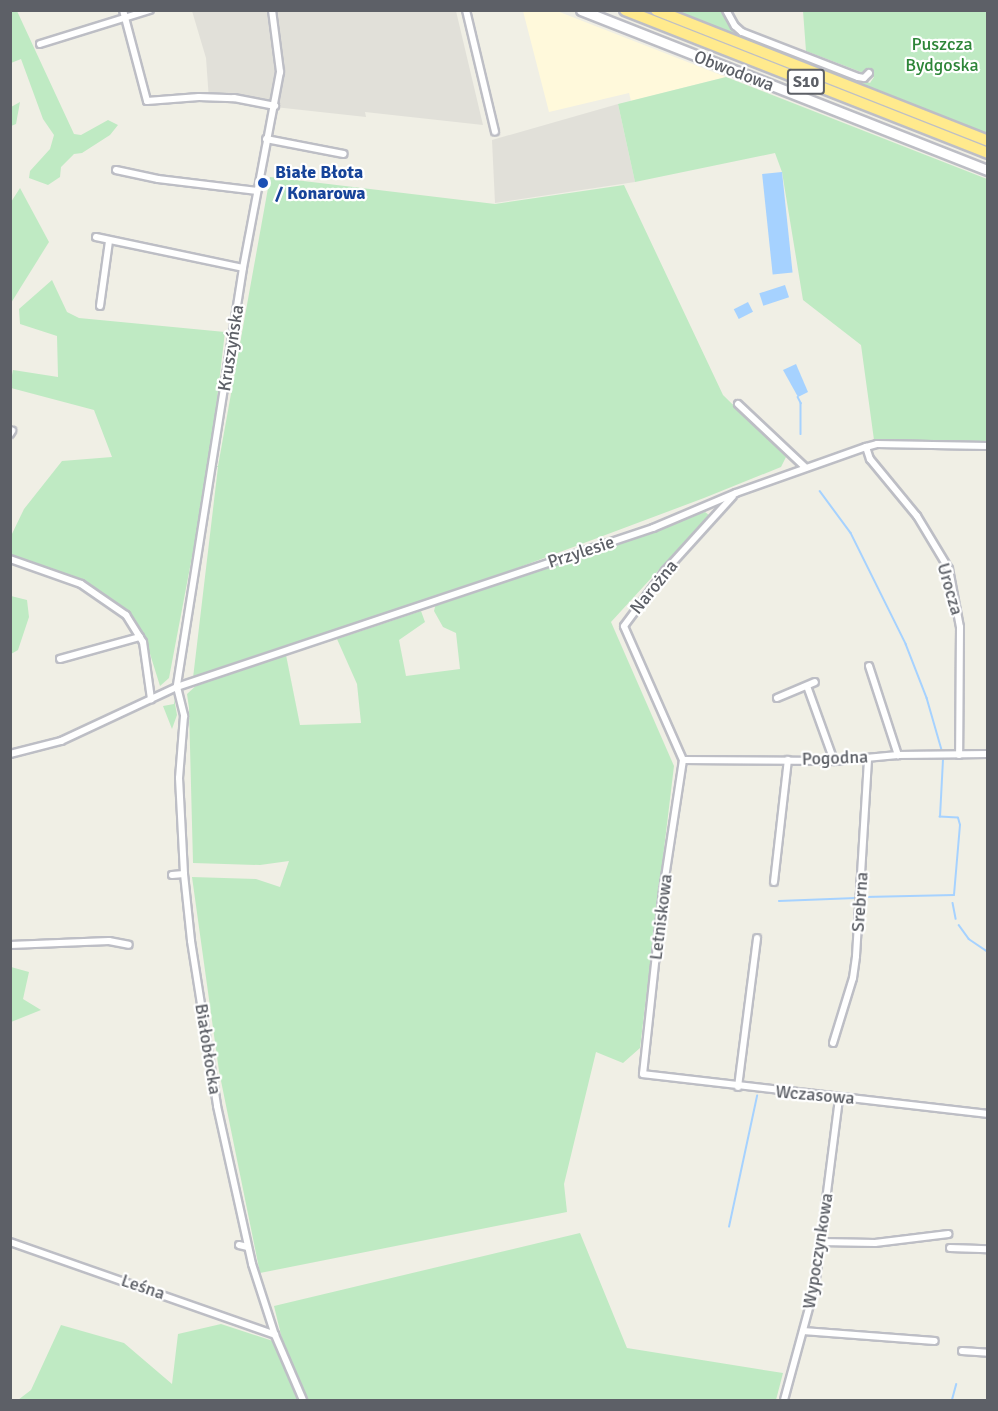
<!DOCTYPE html>
<meta charset="utf-8">
<style>
body{margin:0}
#map{position:relative;width:998px;height:1411px;overflow:hidden;background:#f0efe5;font-family:Signika,sans-serif}
div>[style]{position:absolute}
.commercial>*{inset:0;background:#fff9db}
.industrial>*{inset:0;background:#e1e0d9}
.green>*{inset:0;background:#bfeac3}
.water>*{inset:0;background:#a6d2ff;transform-origin:0 0}
.stream>*{height:1.5px;margin:-0.75px;padding:0 0.75px;transform-origin:0.75px;border-radius:0.75px;background:#a6d2ff}
.roads{filter:drop-shadow(2px 0 #bdbec5) drop-shadow(-2px 0 #bdbec5) drop-shadow(0 2px #bdbec5) drop-shadow(0 -2px #bdbec5)}
.street>*{height:6px;margin:-3px;padding:0 3px;transform-origin:3px;border-radius:3px;background:#fff}
.secondary>*{height:9px;margin:-4.5px;padding:0 4.5px;transform-origin:4.5px;border-radius:4.5px;background:#fff}
.highway>*{height:10px;margin:-5px;padding:0 5px;transform-origin:5px;border-radius:5px;background:#ffea8d}
.dots>*{width:16px;height:16px;translate:-50% -50%;box-sizing:border-box;border:3px solid #fff;border-radius:50%}
span{translate:-50% -50%;white-space:nowrap;text-align:center;line-height:1.15;-webkit-text-stroke:4.5px #fff;paint-order:stroke}
.shield-label span{padding:2px 4px;background:#fff;border:2px solid;border-radius:4px;-webkit-text-stroke-width:0}
.shield-label{font-size:16px;color:#5d6067;font-weight:700}
.park-label{font-size:18px;color:#2d8538}
.street-label{font-size:18px;color:#5d6067}
.transit-label{font-size:18px;color:#164399;font-weight:700}
.left{translate:0 -50%;text-align:left}
.frame{position:absolute;inset:0;border:12px solid #5d6067;pointer-events:none}
</style>
<div id="map">
<div class="commercial">
<i style="clip-path:polygon(523px 11px,557px 11px,726px 77px,631px 101px,629px 93px,549px 112px)"></i>
</div>
<div class="industrial">
<i style="clip-path:polygon(192px 11px,456px 11px,483px 125px,365px 112px,366px 117px,209px 100px,206px 58px)"></i>
<i style="clip-path:polygon(618px 104px,635px 182px,495px 203px,492px 140px)"></i>
</div>
<div class="green">
<i style="clip-path:polygon(10px 11px,17px 11px,74px 134px,81px 135px,108px 120px,118px 125px,110px 135px,82px 153px,74px 154px,61px 167px,60px 177px,48px 185px,29px 178px,30px 171px,50px 149px,54px 135px,43px 119px,21px 59px,11px 63px)"></i>
<i style="clip-path:polygon(674px 11px,722px 11px,736px 32px,870px 83px,874px 77px,806px 51px,803px 11px,987px 11px,987px 134px)"></i>
<i style="clip-path:polygon(726px 77px,987px 179px,987px 441px,874px 440px,861px 345px,803px 300px,782px 172px,775px 153px,635px 182px,618px 104px)"></i>
<i style="clip-path:polygon(20px 102px,16px 124px,11px 126px,11px 107px)"></i>
<i style="clip-path:polygon(270px 177px,495px 204px,624px 185px,723px 395px,786px 457px,781px 467px,704px 498px,467px 587px,468px 591px,705px 512px,709px 515px,611px 622px,674px 766px,640px 1048px,623px 1063px,596px 1052px,564px 1184px,567px 1212px,260px 1273px,219px 1071px,192px 877px,256px 879px,280px 887px,289px 861px,260px 865px,193px 863px,189px 708px,187px 694px,199px 683px,286px 655px,300px 725px,361px 723px,357px 684px,337px 639px,421px 611px,425px 622px,399px 640px,406px 676px,460px 669px,456px 633px,443px 627px,434px 611px,436px 603px,465px 588px,193px 678px,218px 467px,209px 467px,169px 678px,160px 686px,146px 641px,135px 619px,82px 582px,11px 555px,10px 538px,24px 509px,62px 461px,112px 457px,94px 410px,11px 388px,11px 380px,13px 370px,58px 377px,57px 336px,20px 324px,19px 309px,52px 280px,67px 312px,79px 318px,225px 332px,209px 467px,218px 466px)"></i>
<i style="clip-path:polygon(20px 188px,49px 242px,11px 303px,11px 202px)"></i>
<i style="clip-path:polygon(11px 596px,27px 600px,29px 617px,18px 650px,11px 654px)"></i>
<i style="clip-path:polygon(174px 698px,177px 715px,172px 729px,163px 706px,174px 704px)"></i>
<i style="clip-path:polygon(11px 967px,29px 972px,23px 999px,41px 1010px,11px 1022px)"></i>
<i style="clip-path:polygon(580px 1233px,627px 1348px,783px 1373px,776px 1400px,18px 1400px,31px 1390px,61px 1325px,124px 1343px,172px 1384px,178px 1334px,221px 1324px,273px 1341px,282px 1339px,274px 1306px)"></i>
</div>
<div class="water">
<i style="left:782px;top:172px;width:101px;height:20px;rotate:84deg"></i>
<i style="left:785px;top:285px;width:13px;height:27px;rotate:72deg"></i>
<i style="left:748px;top:302px;width:11px;height:16px;rotate:63deg"></i>
<i style="clip-path:polygon(796px 364px,808px 392px,798px 397px,783px 370px)"></i>
</div>
<div class="stream">
<i style="left:798px;top:397px;width:7px;rotate:63deg"></i>
<i style="left:801px;top:403px;width:31px;rotate:90deg"></i>
<i style="left:820px;top:491px;width:52px;rotate:53.6deg"></i>
<i style="left:851px;top:533px;width:124px;rotate:63.6deg"></i>
<i style="left:906px;top:644px;width:58px;rotate:68.7deg"></i>
<i style="left:927px;top:698px;width:54px;rotate:73.9deg"></i>
<i style="left:865px;top:897px;width:89px;rotate:-1.3deg"></i>
<i style="left:954px;top:895px;width:70px;rotate:-85.1deg"></i>
<i style="left:960px;top:825px;width:7px;rotate:-106deg"></i>
<i style="left:958px;top:818px;width:18px;rotate:-177deg"></i>
<i style="left:940px;top:817px;width:58px;rotate:-87deg"></i>
<i style="left:779px;top:901px;width:77px;rotate:-2.2deg"></i>
<i style="left:953px;top:903px;width:16px;rotate:79deg"></i>
<i style="left:959px;top:925px;width:17px;rotate:54deg"></i>
<i style="left:969px;top:939px;width:23px;rotate:34deg"></i>
<i style="left:729px;top:1227px;width:134px;rotate:-77.9deg"></i>
<i style="left:952px;top:1400px;width:16px;rotate:-75deg"></i>
</div>
<div class="roads">
<div class="street">
<i style="left:123px;top:10px;width:94px;rotate:75.2deg"></i>
<i style="left:147px;top:101px;width:52px;rotate:-4.4deg"></i>
<i style="left:199px;top:97px;width:35px;rotate:2deg"></i>
<i style="left:234px;top:98px;width:42px;rotate:11deg"></i>
<i style="left:272px;top:10px;width:63px;rotate:82.6deg"></i>
<i style="left:280px;top:72px;width:199px;rotate:100.7deg"></i>
<i style="left:243px;top:268px;width:424px;rotate:99deg"></i>
<i style="left:177px;top:687px;width:30px;rotate:76deg"></i>
<i style="left:184px;top:716px;width:62px;rotate:94.6deg"></i>
<i style="left:179px;top:778px;width:96px;rotate:87deg"></i>
<i style="left:184px;top:874px;width:67px;rotate:84deg"></i>
<i style="left:191px;top:941px;width:167px;rotate:81deg"></i>
<i style="left:217px;top:1106px;width:162px;rotate:77.5deg"></i>
<i style="left:252px;top:1264px;width:75px;rotate:72.1deg"></i>
<i style="left:275px;top:1335px;width:71px;rotate:66.7deg"></i>
<i style="left:466px;top:10px;width:125px;rotate:76.6deg"></i>
<i style="left:726px;top:10px;width:18px;rotate:61deg"></i>
<i style="left:735px;top:26px;width:9px;rotate:41deg"></i>
<i style="left:742px;top:32px;width:124px;rotate:21.2deg"></i>
<i style="left:858px;top:77px;width:6px;rotate:9deg"></i>
<i style="left:864px;top:78px;width:7px;rotate:-45deg"></i>
<i style="left:40px;top:44px;width:115px;rotate:-17.2deg"></i>
<i style="left:266px;top:139px;width:79px;rotate:10.9deg"></i>
<i style="left:116px;top:170px;width:43px;rotate:12.1deg"></i>
<i style="left:158px;top:179px;width:100px;rotate:6.9deg"></i>
<i style="left:96px;top:237px;width:150px;rotate:11.9deg"></i>
<i style="left:100px;top:306px;width:66px;rotate:-82.1deg"></i>
<i style="left:738px;top:404px;width:93px;rotate:43.3deg"></i>
<i style="left:10px;top:434px;width:4px;rotate:-56deg"></i>
<i style="left:866px;top:447px;width:13px;rotate:72deg"></i>
<i style="left:870px;top:459px;width:74px;rotate:50.5deg"></i>
<i style="left:917px;top:516px;width:62px;rotate:58.9deg"></i>
<i style="left:949px;top:569px;width:59px;rotate:79.3deg"></i>
<i style="left:960px;top:627px;width:128px;rotate:90.4deg"></i>
<i style="left:10px;top:559px;width:75px;rotate:19.4deg"></i>
<i style="left:81px;top:584px;width:55px;rotate:34.6deg"></i>
<i style="left:126px;top:615px;width:32px;rotate:58deg"></i>
<i style="left:143px;top:642px;width:58px;rotate:82deg"></i>
<i style="left:60px;top:659px;width:83px;rotate:-15.4deg"></i>
<i style="left:869px;top:666px;width:94px;rotate:72deg"></i>
<i style="left:807px;top:686px;width:80px;rotate:70.2deg"></i>
<i style="left:777px;top:698px;width:41px;rotate:-22.8deg"></i>
<i style="left:10px;top:754px;width:53px;rotate:-14.3deg"></i>
<i style="left:61px;top:741px;width:128px;rotate:-25deg"></i>
<i style="left:177px;top:687px;width:502px;rotate:-18.47deg"></i>
<i style="left:653px;top:528px;width:90px;rotate:-22.9deg"></i>
<i style="left:736px;top:493px;width:138px;rotate:-19.5deg"></i>
<i style="left:866px;top:447px;width:11px;rotate:-15deg"></i>
<i style="left:877px;top:444px;width:111px;rotate:1deg"></i>
<i style="left:683px;top:760px;width:132px;rotate:98.7deg"></i>
<i style="left:663px;top:890px;width:185px;rotate:96.2deg"></i>
<i style="left:643px;top:1074px;width:347px;rotate:6.6deg"></i>
<i style="left:683px;top:760px;width:146px;rotate:-113.8deg"></i>
<i style="left:624px;top:626px;width:69px;rotate:-53.3deg"></i>
<i style="left:665px;top:571px;width:101px;rotate:-47.8deg"></i>
<i style="left:683px;top:760px;width:151px;rotate:0.4deg"></i>
<i style="left:834px;top:761px;width:64px;rotate:-5.4deg"></i>
<i style="left:898px;top:755px;width:90px;rotate:-0.6deg"></i>
<i style="left:172px;top:875px;width:12px;rotate:-5deg"></i>
<i style="left:774px;top:882px;width:123px;rotate:-83.5deg"></i>
<i style="left:10px;top:945px;width:99px;rotate:-2.3deg"></i>
<i style="left:109px;top:941px;width:20px;rotate:11deg"></i>
<i style="left:833px;top:1043px;width:68px;rotate:-72.9deg"></i>
<i style="left:853px;top:978px;width:22px;rotate:-82deg"></i>
<i style="left:856px;top:956px;width:198px;rotate:-86.5deg"></i>
<i style="left:738px;top:1087px;width:150px;rotate:-82.7deg"></i>
<i style="left:10px;top:1242px;width:281px;rotate:19.3deg"></i>
<i style="left:821px;top:1242px;width:54px;rotate:1.1deg"></i>
<i style="left:875px;top:1243px;width:74px;rotate:-7deg"></i>
<i style="left:239px;top:1245px;width:9px;rotate:13deg"></i>
<i style="left:950px;top:1248px;width:38px;rotate:2deg"></i>
<i style="left:803px;top:1331px;width:132px;rotate:4.3deg"></i>
<i style="left:962px;top:1351px;width:26px;rotate:4deg"></i>
<i style="left:784px;top:1400px;width:118px;rotate:-74.8deg"></i>
<i style="left:815px;top:1286px;width:190px;rotate:-82.7deg"></i>
</div>
<div class="secondary">
<i style="left:581px;top:10px;width:437px;rotate:21.5deg"></i>
</div>
<div class="highway">
<i style="left:625px;top:10px;width:390px;rotate:21.5deg"></i>
<i style="left:656px;top:10px;width:357px;rotate:21.5deg"></i>
</div>
</div>
<div class="dots">
<i style="left:263px;top:183px;background:#1a4fb4"></i>
</div>
<div class="shield-label">
<span style="left:806px;top:82px">S10</span>
</div>
<div class="park-label">
<span style="left:942px;top:55px">Puszcza<br>Bydgoska</span>
</div>
<div class="street-label">
<span style="left:734px;top:71px;rotate:21deg">Obwodowa</span>
<span style="left:231px;top:348px;rotate:-81deg">Kruszyńska</span>
<span style="left:581px;top:552px;rotate:-18deg">Przylesie</span>
<span style="left:654px;top:587px;rotate:-51deg">Narożna</span>
<span style="left:950px;top:589px;rotate:74deg">Urocza</span>
<span style="left:835px;top:758px;rotate:-2deg">Pogodna</span>
<span style="left:860px;top:902px;rotate:-86deg">Srebrna</span>
<span style="left:661px;top:917px;rotate:-83deg">Letniskowa</span>
<span style="left:208px;top:1049px;rotate:81deg">Białobłocka</span>
<span style="left:815px;top:1095px;rotate:5deg">Wczasowa</span>
<span style="left:818px;top:1251px;rotate:-81deg">Wypoczynkowa</span>
<span style="left:143px;top:1287px;rotate:19deg">Leśna</span>
</div>
<div class="transit-label">
<span class="left" style="left:275px;top:183px">Białe Błota<br>/ Konarowa</span>
</div>
<div class="frame"></div>
</div>
